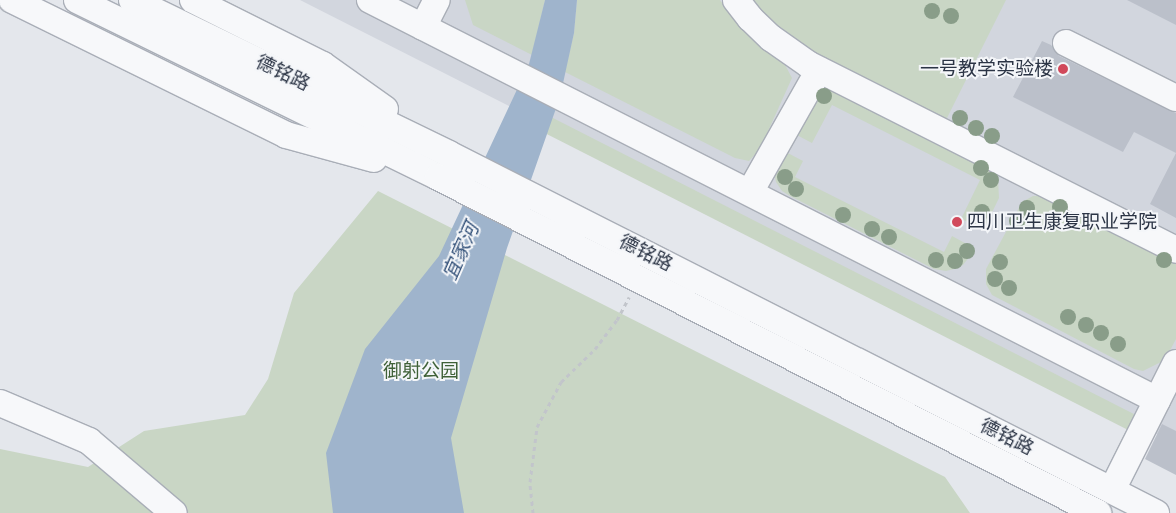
<!DOCTYPE html>
<meta charset="utf-8">
<style>
body{margin:0}
#map{position:relative;width:1176px;height:513px;overflow:hidden;background:#e4e7ec;font-family:Mulish,"Noto Sans SC",sans-serif}
div>[style]{position:absolute}
.built>*{inset:0;background:#d2d6de}
.green>*{inset:0;background:#c9d6c5;transform-origin:0 0}
.water>*{inset:0;background:#9fb4cc}
.building>*{inset:0;background:#bbc0ca}
.path>*{height:3px;margin-top:-1.5px;transform-origin:0;background:repeating-linear-gradient(90deg,#c2c5cb 0 4px,transparent 0 8px)}
.roads{filter:drop-shadow(1px 0 #a9aeb7) drop-shadow(-1px 0 #a9aeb7) drop-shadow(0 1px #a9aeb7) drop-shadow(0 -1px #a9aeb7)}
.minor>*{height:26px;margin:-13px;padding:0 13px;transform-origin:13px;border-radius:13px;background:#f7f8fa}
.trees>*{width:16px;height:16px;margin:-8px;border-radius:50%;background:#899d89}
.dots>*{width:14px;height:14px;translate:-50% -50%;box-sizing:border-box;border:2px solid #f4f6f9;border-radius:50%}
span{translate:-50% -50%;white-space:nowrap;text-align:center;line-height:1.15;-webkit-text-stroke:4px #f4f6f9;paint-order:stroke}
.poi-label{font-size:19px;color:#2b3445}
.right{translate:-100% -50%;text-align:right}
.left{translate:0 -50%;text-align:left}
.street-label{font-size:19px;color:#2b3445}
.park-label{font-size:19px;color:#3f6138}
.water-label{font-size:20px;color:#34527a;font-style:italic}
</style>
<div id="map">
<div class="built">
<i style="clip-path:polygon(300px 0,1176px 0,1176px 444px)"></i>
</div>
<div class="green">
<i style="clip-path:polygon(465px 0,545px 0,532px 55px,473px 25px)"></i>
<i style="clip-path:polygon(577px 0,720px 0,732px 16px,782px 59px,792px 78px,760px 149px,749px 161px,735px 158px,565px 72px,574px 33px)"></i>
<i style="clip-path:polygon(750px 0,1006px 0,946px 120px,816px 53px,765px 16px)"></i>
<i style="clip-path:polygon(830px 89px,994px 172px,998px 179px,999px 198px,984px 229px,961px 219px,980px 180px,832px 105px,812px 143px,791px 132px,818px 92px)"></i>
<i style="left:551px;top:117px;width:658px;height:17px;rotate:27deg"></i>
<i style="clip-path:polygon(782px 150px,803px 161px,795px 177px,944px 252px,952px 236px,974px 248px,970px 256px,963px 265px,954px 269px,946px 271px,934px 269px,790px 196px,782px 191px,776px 182px,774px 172px)"></i>
<i style="clip-path:polygon(378px 191px,945px 477px,970px 513px,0 513px,0 449px,88px 467px,144px 431px,245px 415px,268px 379px,294px 293px)"></i>
<i style="clip-path:polygon(1033px 196px,1045px 196px,1176px 260px,1176px 339px,1165px 360px,1143px 371px,1134px 369px,992px 295px,986px 284px,986px 269px,1022px 202px)"></i>
</div>
<div class="water">
<i style="clip-path:polygon(545px 0,577px 0,574px 33px,560px 97px,507px 248px,451px 438px,464px 513px,333px 513px,326px 453px,365px 349px,439px 256px,529px 64px)"></i>
</div>
<div class="building">
<i style="clip-path:polygon(1127px 0,1176px 0,1176px 25px)"></i>
<i style="clip-path:polygon(1042px 41px,1051px 45px,1059px 56px,1176px 113px,1176px 218px,1150px 204px,1176px 153px,1134px 132px,1123px 152px,1013px 97px)"></i>
<i style="clip-path:polygon(1162px 424px,1176px 431px,1176px 475px,1145px 459px)"></i>
</div>
<div class="path">
<i style="left:533px;top:513px;width:31px;rotate:-96deg"></i>
<i style="left:530px;top:482px;width:55px;rotate:-82.7deg"></i>
<i style="left:537px;top:427px;width:51px;rotate:-61.9deg"></i>
<i style="left:561px;top:382px;width:47px;rotate:-44.1deg"></i>
<i style="left:595px;top:349px;width:36px;rotate:-53deg"></i>
<i style="left:617px;top:320px;width:26px;rotate:-62deg"></i>
</div>
<div class="roads">
<div class="minor">
<i style="left:12px;top:0;width:305px;rotate:26.2deg"></i>
<i style="left:286px;top:135px;width:91px;rotate:15.3deg"></i>
<i style="left:77px;top:0;width:402px;rotate:26.1deg"></i>
<i style="left:438px;top:177px;width:741px;rotate:26.98deg"></i>
<i style="left:132px;top:0;width:352px;rotate:25.9deg"></i>
<i style="left:449px;top:154px;width:793px;rotate:26.92deg"></i>
<i style="left:193px;top:0;width:145px;rotate:26.6deg"></i>
<i style="left:323px;top:65px;width:76px;rotate:35.4deg"></i>
<i style="left:370px;top:0;width:883px;rotate:26.94deg"></i>
<i style="left:736px;top:0;width:23px;rotate:52deg"></i>
<i style="left:750px;top:18px;width:29px;rotate:44deg"></i>
<i style="left:771px;top:38px;width:45px;rotate:35.1deg"></i>
<i style="left:808px;top:64px;width:412px;rotate:26.8deg"></i>
<i style="left:423px;top:27px;width:30px;rotate:-63deg"></i>
<i style="left:1066px;top:43px;width:123px;rotate:26.6deg"></i>
<i style="left:750px;top:192px;width:140px;rotate:-60.5deg"></i>
<i style="left:0;top:403px;width:97px;rotate:23.1deg"></i>
<i style="left:89px;top:441px;width:111px;rotate:40.3deg"></i>
<i style="left:1112px;top:490px;width:142px;rotate:-63.3deg"></i>
</div>
</div>
<div class="trees">
<i style="left:932px;top:11px"></i>
<i style="left:951px;top:16px"></i>
<i style="left:824px;top:96px"></i>
<i style="left:960px;top:118px"></i>
<i style="left:976px;top:128px"></i>
<i style="left:992px;top:136px"></i>
<i style="left:981px;top:168px"></i>
<i style="left:785px;top:177px"></i>
<i style="left:991px;top:180px"></i>
<i style="left:796px;top:189px"></i>
<i style="left:1060px;top:207px"></i>
<i style="left:1027px;top:208px"></i>
<i style="left:982px;top:212px"></i>
<i style="left:843px;top:215px"></i>
<i style="left:1017px;top:221px"></i>
<i style="left:872px;top:229px"></i>
<i style="left:889px;top:237px"></i>
<i style="left:967px;top:251px"></i>
<i style="left:936px;top:260px"></i>
<i style="left:1164px;top:260px"></i>
<i style="left:955px;top:261px"></i>
<i style="left:1000px;top:262px"></i>
<i style="left:995px;top:279px"></i>
<i style="left:1009px;top:288px"></i>
<i style="left:1068px;top:317px"></i>
<i style="left:1086px;top:325px"></i>
<i style="left:1101px;top:333px"></i>
<i style="left:1118px;top:344px"></i>
</div>
<div class="dots">
<i style="left:1063px;top:69px;background:#d1495b"></i>
<i style="left:957px;top:222px;background:#d1495b"></i>
</div>
<div class="poi-label">
<span class="right" style="left:1053px;top:69px">一号教学实验楼</span>
<span class="left" style="left:967px;top:222px">四川卫生康复职业学院</span>
</div>
<div class="street-label">
<span style="left:283px;top:73px;rotate:26deg">德铭路</span>
<span style="left:646px;top:253px;rotate:27deg">德铭路</span>
<span style="left:1007px;top:437px;rotate:27deg">德铭路</span>
</div>
<div class="park-label">
<span style="left:421px;top:371px">御射公园</span>
</div>
<div class="water-label">
<span style="left:460px;top:251px;rotate:-66deg">宜家河</span>
</div>
</div>
